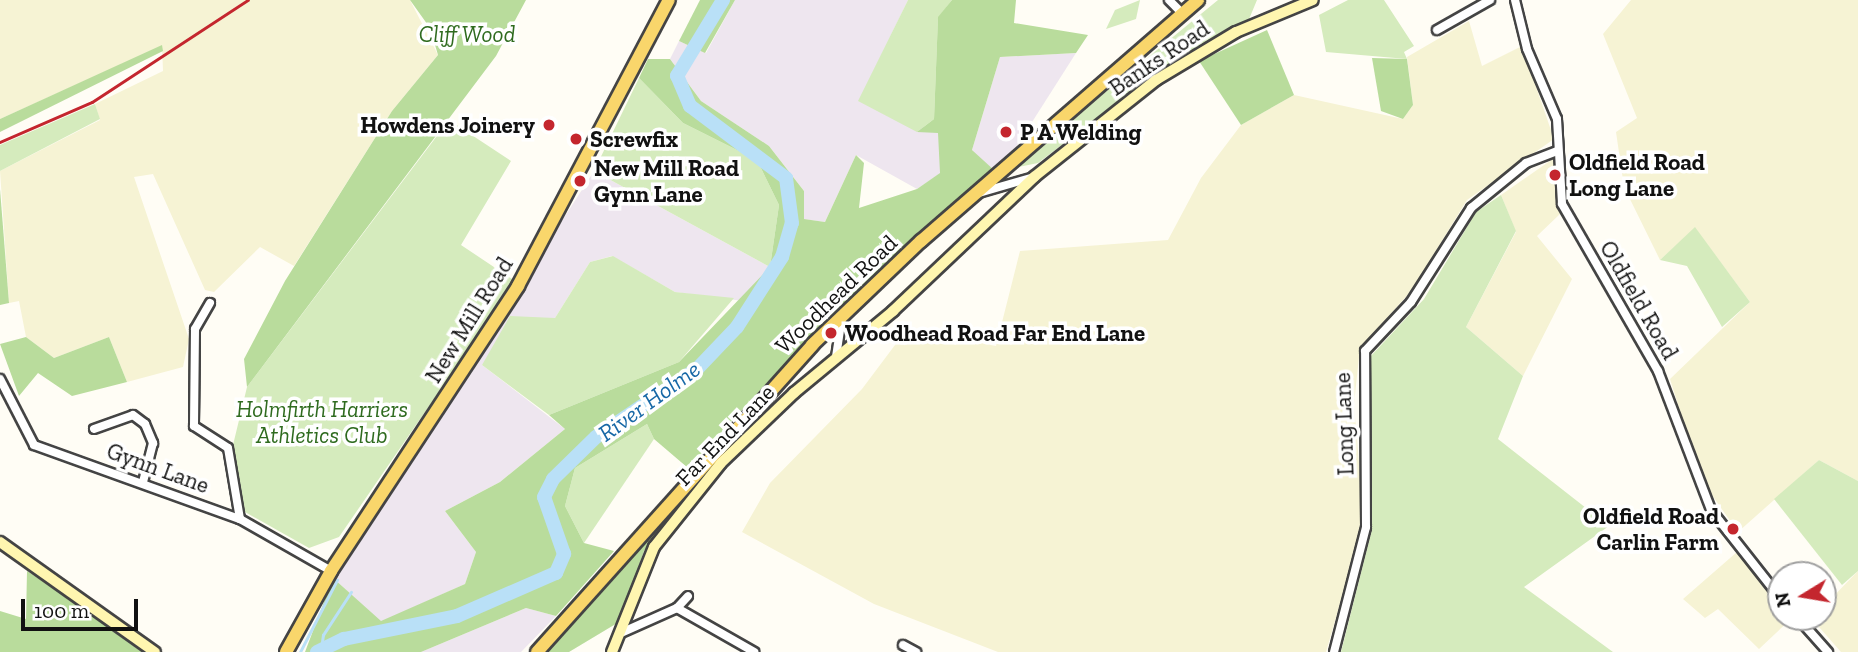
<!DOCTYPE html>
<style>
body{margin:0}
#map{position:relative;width:1858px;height:652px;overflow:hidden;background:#fffdf5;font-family:"Zilla Slab",serif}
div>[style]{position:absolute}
.industrial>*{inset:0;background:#eee6ef}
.farmland>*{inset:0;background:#f6f3d4}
.green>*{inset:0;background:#d5ebbd}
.forest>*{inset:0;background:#b9dc9c}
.stream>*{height:2.5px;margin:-1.25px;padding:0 1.25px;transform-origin:1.25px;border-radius:1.25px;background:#b9e0f7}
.river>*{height:14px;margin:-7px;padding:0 7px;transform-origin:7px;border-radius:7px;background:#b9e0f7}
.roads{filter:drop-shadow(2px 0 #444) drop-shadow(-2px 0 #444) drop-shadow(0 2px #444) drop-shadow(0 -2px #444)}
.street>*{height:8px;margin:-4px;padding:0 4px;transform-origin:4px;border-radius:4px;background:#fff}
.secondary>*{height:10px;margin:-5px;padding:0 5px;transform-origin:5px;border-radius:5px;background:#fff6b0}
.primary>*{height:12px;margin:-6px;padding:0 6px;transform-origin:6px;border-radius:6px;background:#f9d66b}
.rail>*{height:2.5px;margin:-1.25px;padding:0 1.25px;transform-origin:1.25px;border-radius:1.25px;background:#c4262e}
.dots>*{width:19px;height:19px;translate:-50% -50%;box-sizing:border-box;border:4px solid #fff;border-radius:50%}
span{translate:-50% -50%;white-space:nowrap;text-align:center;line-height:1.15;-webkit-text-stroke:7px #fff;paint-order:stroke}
.park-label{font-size:23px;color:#2f6b1f;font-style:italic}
.street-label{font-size:23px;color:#111}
.poi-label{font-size:23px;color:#111;font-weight:700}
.right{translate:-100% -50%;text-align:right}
.left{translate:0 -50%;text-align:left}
.water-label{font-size:24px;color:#1768a6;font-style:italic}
.north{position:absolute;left:1767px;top:561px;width:70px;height:70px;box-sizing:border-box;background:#fff;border:2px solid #a0a0a0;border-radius:50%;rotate:259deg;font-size:19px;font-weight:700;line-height:28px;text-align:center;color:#111}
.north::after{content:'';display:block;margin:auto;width:24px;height:32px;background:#c4262e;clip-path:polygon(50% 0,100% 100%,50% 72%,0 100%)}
.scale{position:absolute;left:21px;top:599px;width:117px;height:32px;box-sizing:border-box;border:4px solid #111;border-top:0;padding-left:9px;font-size:21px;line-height:24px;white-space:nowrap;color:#111;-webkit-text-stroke:5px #fff;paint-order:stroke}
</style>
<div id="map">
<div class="industrial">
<i style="clip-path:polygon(735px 0,908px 0,859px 101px,939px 133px,941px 173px,917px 189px,856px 155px,825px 222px,803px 219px,804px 191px,769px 146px,701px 101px,670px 59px,679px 41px,706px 53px)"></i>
<i style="clip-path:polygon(1076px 53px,1011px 155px,994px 170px,976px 155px,972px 150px,1000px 57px)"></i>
<i style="clip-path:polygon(594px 171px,770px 267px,743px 301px,675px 292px,612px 256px,590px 262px,555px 318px,482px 365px,565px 429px,500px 482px,445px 511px,476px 552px,465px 584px,381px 622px,333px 578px)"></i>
<i style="clip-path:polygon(526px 608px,556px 616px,521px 652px,421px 652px)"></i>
</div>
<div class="farmland">
<i style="clip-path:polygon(0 0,410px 0,438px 55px,392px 111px,294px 266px,260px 247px,214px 292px,205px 290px,153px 174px,134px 177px,189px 339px,183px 367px,127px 382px,109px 337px,54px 358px,26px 337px,19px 301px,9px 303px,0 171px,100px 120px,95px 104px,163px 71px,162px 46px,0 119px)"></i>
<i style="clip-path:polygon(1631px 0,1858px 0,1858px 481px,1819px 460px,1738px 532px,1702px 481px,1670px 379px,1750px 302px,1695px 228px,1660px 260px,1624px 187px,1616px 132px,1637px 118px,1603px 34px)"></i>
<i style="clip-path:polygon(1469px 21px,1482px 66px,1522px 46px,1554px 139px,1467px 200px,1412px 290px,1360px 348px,1354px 404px,1364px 521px,1326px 652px,998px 652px,874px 604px,742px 532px,770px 483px,862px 389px,907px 329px,996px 346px,1020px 251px,1168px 240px,1201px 178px,1241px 125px,1294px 95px,1403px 119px,1413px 105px,1407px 57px)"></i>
<i style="clip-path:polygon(1557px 156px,1560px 214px,1537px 236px,1572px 279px,1523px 376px,1466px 327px,1516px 232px,1501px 195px)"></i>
<i style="clip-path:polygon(1737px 552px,1781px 603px,1781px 617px,1793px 617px,1759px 649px,1718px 609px,1705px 618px,1683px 599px)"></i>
<i style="clip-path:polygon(1858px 571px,1858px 652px,1841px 652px,1812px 619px,1823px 617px,1823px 607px)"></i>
</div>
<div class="green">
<i style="clip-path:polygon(908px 0,952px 0,938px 18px,934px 119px,917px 132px,858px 101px)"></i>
<i style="clip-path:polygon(1140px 0,1136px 19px,1106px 29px,1115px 10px)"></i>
<i style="clip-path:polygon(1218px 0,1257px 0,1247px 24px,1228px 28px,1151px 77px,1038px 163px,1013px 168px)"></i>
<i style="clip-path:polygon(1348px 0,1384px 0,1414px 46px,1404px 52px,1407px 59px,1326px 52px,1319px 15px)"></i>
<i style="clip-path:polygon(639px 78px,683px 123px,757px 160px,779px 205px,770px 267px,594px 171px)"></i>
<i style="clip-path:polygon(95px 104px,100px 119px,0 171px,0 145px)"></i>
<i style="clip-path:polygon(449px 120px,511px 161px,461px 245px,515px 281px,339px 537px,309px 548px,245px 512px,233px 445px,247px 387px)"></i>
<i style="clip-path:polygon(1501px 195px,1516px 231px,1466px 327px,1523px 376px,1498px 439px,1609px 526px,1524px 587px,1613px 652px,1341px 652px,1372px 529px,1364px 404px,1369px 358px,1424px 299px,1476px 212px)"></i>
<i style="clip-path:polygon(1695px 227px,1750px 302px,1722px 327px,1687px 266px,1660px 260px)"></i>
<i style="clip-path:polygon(613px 256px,675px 292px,734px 298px,679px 362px,549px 415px,482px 365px,510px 316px,555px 318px,590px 262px)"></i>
<i style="clip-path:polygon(647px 424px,654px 439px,584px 543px,565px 506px,575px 468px)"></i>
<i style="clip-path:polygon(1819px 460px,1858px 481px,1858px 571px,1842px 585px,1774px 499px)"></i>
</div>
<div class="forest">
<i style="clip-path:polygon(410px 0,526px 0,496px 56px,247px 387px,244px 359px,285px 281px,392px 111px,438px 55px,430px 28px)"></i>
<i style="clip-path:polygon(700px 0,735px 0,705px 53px,679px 41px)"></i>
<i style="clip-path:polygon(952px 0,1016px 0,1014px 23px,1088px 35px,1076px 53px,1000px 57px,972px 150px,994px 170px,807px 340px,688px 468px,654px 439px,647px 424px,575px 468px,565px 506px,584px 543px,614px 551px,556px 616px,526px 608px,421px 652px,305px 652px,333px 578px,381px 621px,465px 584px,476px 552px,445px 511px,500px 482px,565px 429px,549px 415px,679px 362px,770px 267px,779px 205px,757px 160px,683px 123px,639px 78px,648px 59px,670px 59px,701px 101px,769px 146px,804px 191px,804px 219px,825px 222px,856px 155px,864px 163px,859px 208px,917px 189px,940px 173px,938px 133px,917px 132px,934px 119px,938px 17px)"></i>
<i style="clip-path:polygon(1267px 30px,1294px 95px,1241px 125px,1199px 61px)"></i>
<i style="clip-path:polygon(162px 45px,163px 51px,0 132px,0 119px)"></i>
<i style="clip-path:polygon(1372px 58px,1407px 59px,1413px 105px,1403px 119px,1381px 111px)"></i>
<i style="clip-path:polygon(0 189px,9px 303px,0 305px)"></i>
<i style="clip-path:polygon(26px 337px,54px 358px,109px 337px,127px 382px,72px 396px,38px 373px,19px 396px,0 344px)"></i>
<i style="clip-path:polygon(666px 519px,644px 551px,619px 622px,569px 652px,543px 652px)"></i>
<i style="clip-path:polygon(27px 571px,59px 592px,142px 652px,0 652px,0 611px,26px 619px)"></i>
</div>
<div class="stream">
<i style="left:321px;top:649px;width:14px;rotate:-82deg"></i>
<i style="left:323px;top:635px;width:51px;rotate:-56.9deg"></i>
<i style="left:300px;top:652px;width:81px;rotate:-62.8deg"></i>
</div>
<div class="river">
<i style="left:317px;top:652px;width:30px;rotate:-26deg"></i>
<i style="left:344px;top:639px;width:115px;rotate:-11.5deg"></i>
<i style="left:457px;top:616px;width:108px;rotate:-23.5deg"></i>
<i style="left:556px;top:573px;width:21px;rotate:-67deg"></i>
<i style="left:564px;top:554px;width:60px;rotate:-109.3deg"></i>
<i style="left:544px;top:497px;width:20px;rotate:-63deg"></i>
<i style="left:553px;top:479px;width:60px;rotate:-44.3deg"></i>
<i style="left:596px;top:437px;width:122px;rotate:-34deg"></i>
<i style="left:697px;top:369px;width:58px;rotate:-46.4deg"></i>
<i style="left:737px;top:327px;width:83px;rotate:-57.3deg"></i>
<i style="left:782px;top:257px;width:35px;rotate:-74deg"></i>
<i style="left:792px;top:223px;width:45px;rotate:-97.6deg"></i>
<i style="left:786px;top:178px;width:120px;rotate:-143.1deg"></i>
<i style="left:690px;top:106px;width:33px;rotate:-113deg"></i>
<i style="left:677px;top:76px;width:89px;rotate:-58.8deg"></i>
</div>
<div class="roads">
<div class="street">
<i style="left:1169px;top:0;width:18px;rotate:45deg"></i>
<i style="left:1515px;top:0;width:50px;rotate:76.2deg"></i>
<i style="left:1527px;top:49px;width:76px;rotate:66.8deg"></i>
<i style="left:1557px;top:119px;width:85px;rotate:86.6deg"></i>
<i style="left:1562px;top:204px;width:193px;rotate:60.1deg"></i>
<i style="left:1658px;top:371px;width:149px;rotate:69.1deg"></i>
<i style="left:1711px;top:510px;width:113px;rotate:51.8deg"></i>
<i style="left:1437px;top:30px;width:61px;rotate:-29.5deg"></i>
<i style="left:975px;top:194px;width:61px;rotate:-16.1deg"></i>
<i style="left:210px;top:303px;width:30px;rotate:120deg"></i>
<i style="left:195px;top:329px;width:97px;rotate:90.6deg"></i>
<i style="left:194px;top:426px;width:40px;rotate:32.9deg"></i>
<i style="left:228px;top:448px;width:72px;rotate:80.4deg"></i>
<i style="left:836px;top:357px;width:40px;rotate:-81.5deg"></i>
<i style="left:0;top:379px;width:74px;rotate:62.7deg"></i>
<i style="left:34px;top:445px;width:219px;rotate:19.8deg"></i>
<i style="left:240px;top:519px;width:105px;rotate:29.7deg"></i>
<i style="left:94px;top:429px;width:41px;rotate:-19.7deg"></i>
<i style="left:133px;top:415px;width:15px;rotate:37deg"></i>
<i style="left:145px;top:424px;width:21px;rotate:67deg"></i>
<i style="left:153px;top:443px;width:40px;rotate:104.4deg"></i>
<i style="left:677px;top:608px;width:16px;rotate:-47deg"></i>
<i style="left:1797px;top:617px;width:47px;rotate:48.5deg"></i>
<i style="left:623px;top:632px;width:59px;rotate:-24deg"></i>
<i style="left:677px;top:608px;width:89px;rotate:29.7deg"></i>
<i style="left:903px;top:645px;width:15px;rotate:28deg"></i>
<i style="left:1334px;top:652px;width:129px;rotate:-75.6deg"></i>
<i style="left:1366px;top:527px;width:176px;rotate:-90.3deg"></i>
<i style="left:1365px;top:351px;width:67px;rotate:-46.8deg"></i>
<i style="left:1411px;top:302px;width:112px;rotate:-57.4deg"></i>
<i style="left:1471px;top:208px;width:71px;rotate:-39.3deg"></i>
<i style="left:1526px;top:163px;width:34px;rotate:-21deg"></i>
</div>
<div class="secondary">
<i style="left:0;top:542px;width:190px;rotate:35.4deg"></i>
<i style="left:612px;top:652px;width:113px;rotate:-68.2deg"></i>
<i style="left:654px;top:547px;width:107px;rotate:-51.4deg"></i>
<i style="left:721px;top:463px;width:101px;rotate:-43.8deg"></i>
<i style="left:794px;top:393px;width:129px;rotate:-39.6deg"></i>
<i style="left:893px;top:311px;width:195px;rotate:-43.5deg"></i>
<i style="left:1034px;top:177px;width:156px;rotate:-38.5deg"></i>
<i style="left:1156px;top:80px;width:93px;rotate:-31deg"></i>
<i style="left:1236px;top:32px;width:83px;rotate:-22.6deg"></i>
</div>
<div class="primary">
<i style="left:286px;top:652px;width:93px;rotate:-60.9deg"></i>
<i style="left:331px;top:571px;width:341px;rotate:-56.7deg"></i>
<i style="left:518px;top:286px;width:323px;rotate:-62.2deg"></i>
<i style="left:537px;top:652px;width:412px;rotate:-48.1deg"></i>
<i style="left:812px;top:345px;width:151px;rotate:-43.7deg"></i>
<i style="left:921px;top:241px;width:367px;rotate:-41deg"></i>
</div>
</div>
<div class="rail">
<i style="left:0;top:142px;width:100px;rotate:-23.5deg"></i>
<i style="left:92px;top:102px;width:186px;rotate:-33.2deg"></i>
</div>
<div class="dots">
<i style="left:549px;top:125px;background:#c4262e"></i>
<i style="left:1006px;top:132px;background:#c4262e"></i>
<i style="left:576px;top:139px;background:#c4262e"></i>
<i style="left:1555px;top:175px;background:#c4262e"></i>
<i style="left:580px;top:181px;background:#c4262e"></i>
<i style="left:831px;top:333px;background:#c4262e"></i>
<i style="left:1733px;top:529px;background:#c4262e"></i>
</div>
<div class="park-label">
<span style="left:467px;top:34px">Cliff Wood</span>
<span style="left:322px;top:422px">Holmfirth Harriers<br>Athletics Club</span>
</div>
<div class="street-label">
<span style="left:1159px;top:58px;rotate:-34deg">Banks Road</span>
<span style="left:836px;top:294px;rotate:-44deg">Woodhead Road</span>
<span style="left:1639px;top:300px;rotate:60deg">Oldfield Road</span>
<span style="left:469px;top:320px;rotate:-58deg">New Mill Road</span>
<span style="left:1344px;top:424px;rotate:-92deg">Long Lane</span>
<span style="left:725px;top:435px;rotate:-46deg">Far End Lane</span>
<span style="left:158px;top:468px;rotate:20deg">Gynn Lane</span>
</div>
<div class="poi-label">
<span class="right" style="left:535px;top:125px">Howdens Joinery</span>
<span class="left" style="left:1020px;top:132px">P A Welding</span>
<span class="left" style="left:590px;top:139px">Screwfix</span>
<span class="left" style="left:1569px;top:175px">Oldfield Road<br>Long Lane</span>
<span class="left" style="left:594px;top:181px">New Mill Road<br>Gynn Lane</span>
<span class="left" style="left:845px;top:333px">Woodhead Road Far End Lane</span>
<span class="right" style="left:1719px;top:529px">Oldfield Road<br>Carlin Farm</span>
</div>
<div class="water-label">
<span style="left:649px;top:401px;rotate:-36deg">River Holme</span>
</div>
<div class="north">N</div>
<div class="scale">100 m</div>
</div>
